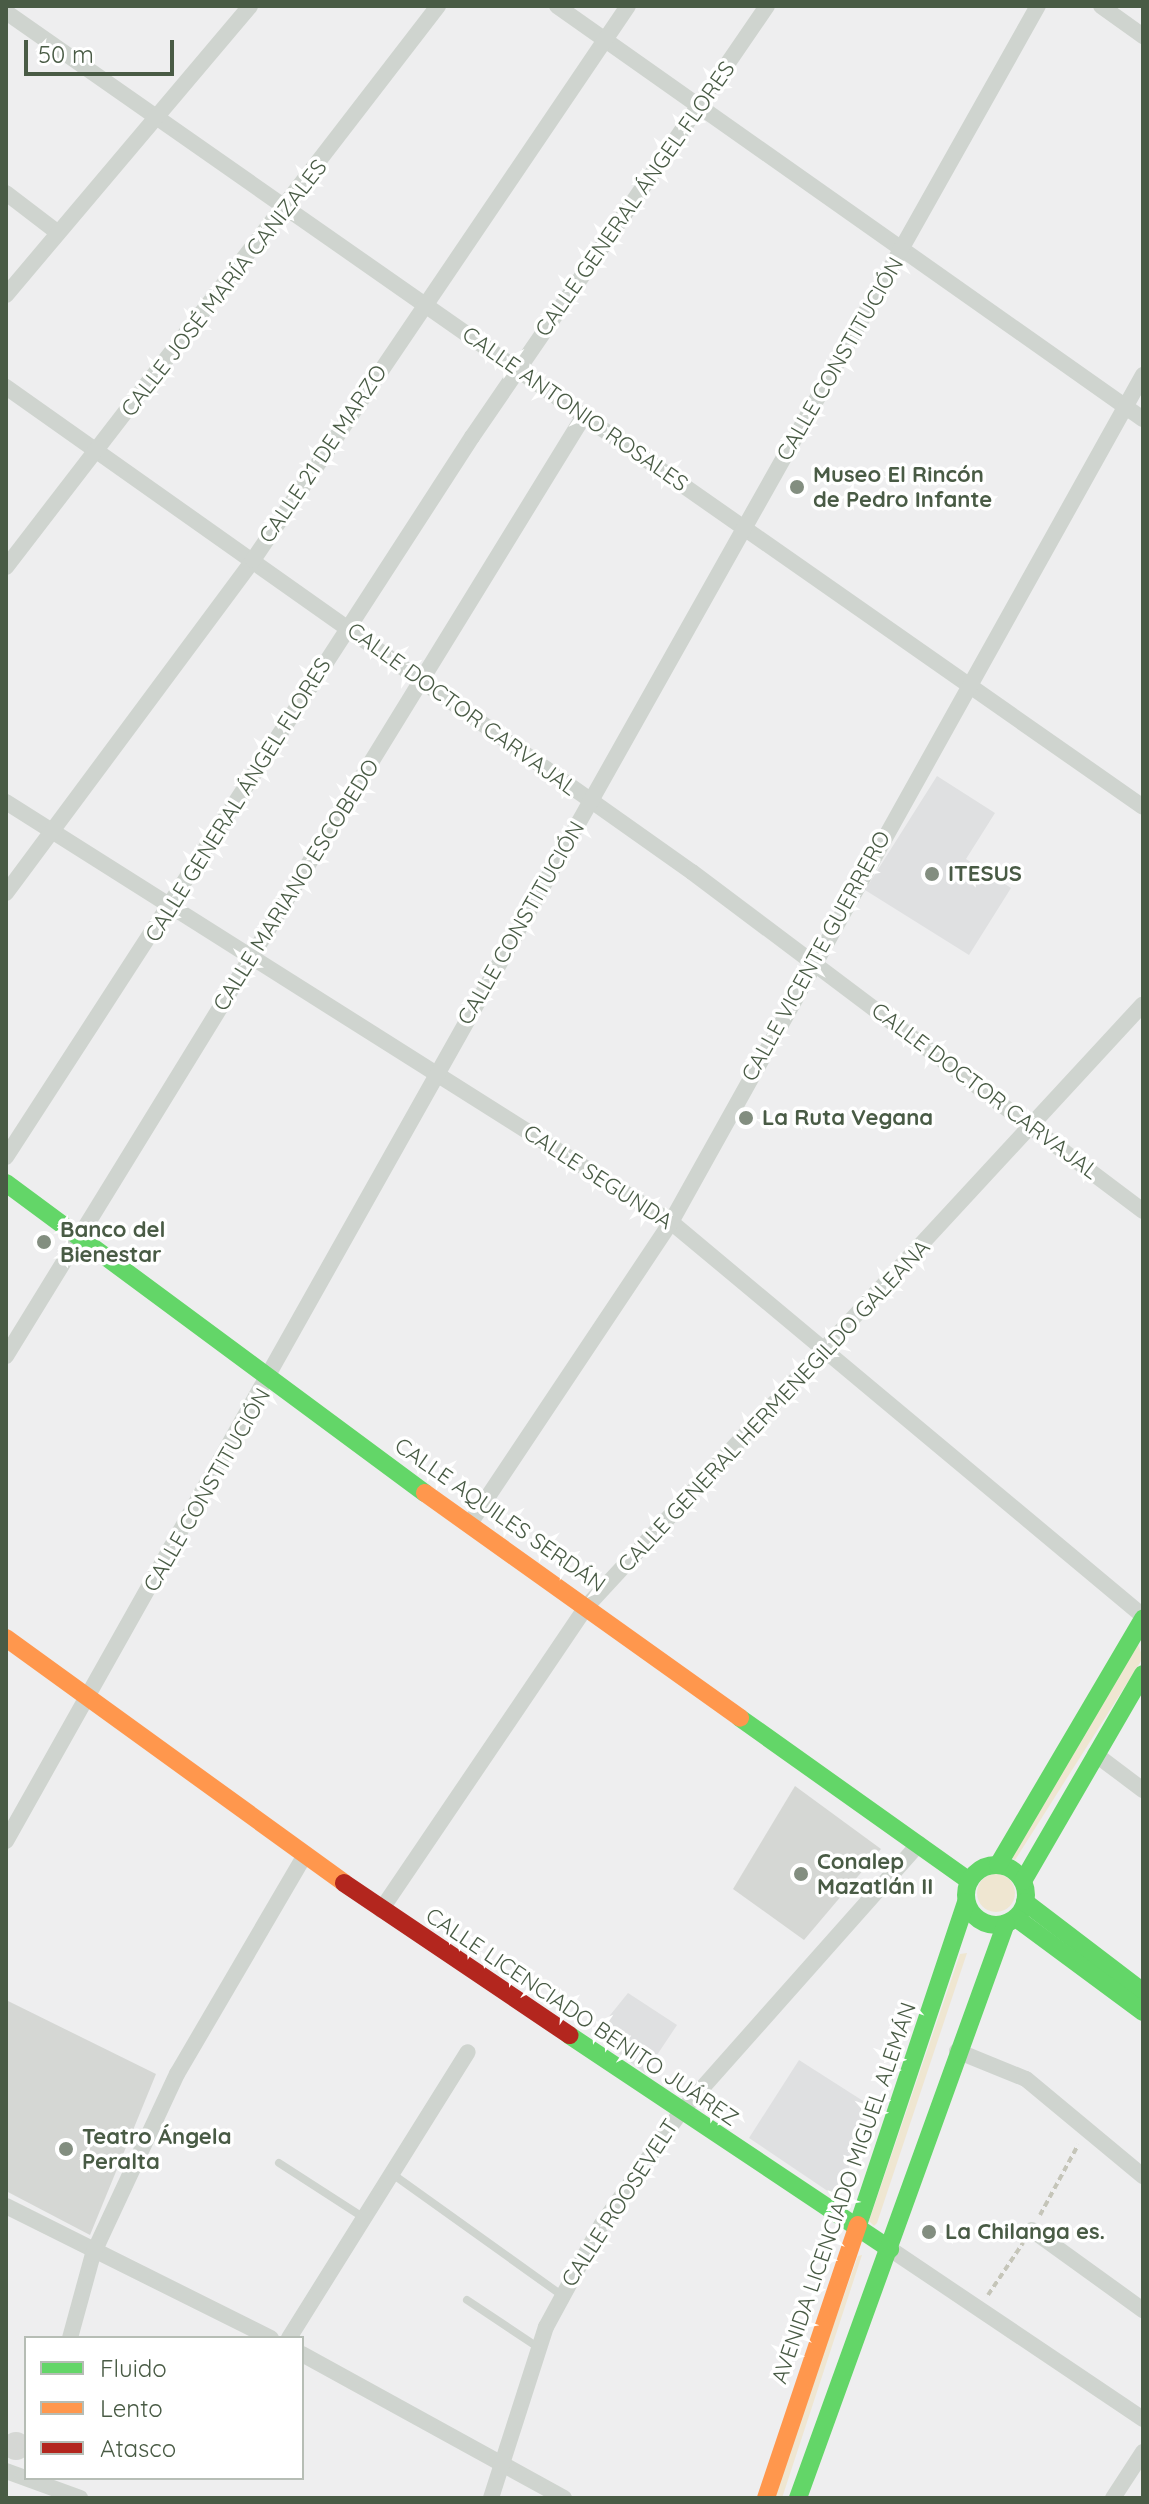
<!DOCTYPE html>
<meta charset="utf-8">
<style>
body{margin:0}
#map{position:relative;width:1149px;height:2504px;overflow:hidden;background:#eeeeef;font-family:Quicksand,sans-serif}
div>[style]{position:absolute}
.education>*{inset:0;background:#dfe0e1}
.green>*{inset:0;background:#efe6d1}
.round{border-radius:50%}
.building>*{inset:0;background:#d5d7d4}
.path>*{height:4px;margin-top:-2px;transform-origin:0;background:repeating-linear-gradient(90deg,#c5c5b9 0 6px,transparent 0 10px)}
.lane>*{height:8px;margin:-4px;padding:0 4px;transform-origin:4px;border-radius:4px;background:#cfd4cf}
.street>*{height:16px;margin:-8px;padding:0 8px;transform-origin:8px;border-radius:8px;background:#cfd4cf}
.fast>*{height:18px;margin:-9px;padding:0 9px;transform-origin:9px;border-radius:9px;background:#63d668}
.fast>.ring{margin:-9px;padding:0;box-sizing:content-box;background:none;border:18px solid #63d668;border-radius:50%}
.slow>*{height:18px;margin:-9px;padding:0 9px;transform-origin:9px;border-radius:9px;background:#ff974d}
.jam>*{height:18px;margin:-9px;padding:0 9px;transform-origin:9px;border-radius:9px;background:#b3261e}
.dots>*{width:22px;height:22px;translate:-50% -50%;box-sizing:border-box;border:4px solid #fff;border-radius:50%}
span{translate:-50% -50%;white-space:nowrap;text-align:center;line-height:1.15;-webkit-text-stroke:7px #fff;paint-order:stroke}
.street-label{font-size:22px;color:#495b45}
.poi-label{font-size:22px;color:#495b45;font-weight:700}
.left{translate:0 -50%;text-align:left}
.frame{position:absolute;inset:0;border:8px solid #495b45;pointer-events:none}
.legend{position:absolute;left:24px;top:2336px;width:280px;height:144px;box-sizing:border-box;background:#fff;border:2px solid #b6bdb5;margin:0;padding:10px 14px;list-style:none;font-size:24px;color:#495b45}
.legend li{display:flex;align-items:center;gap:16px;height:40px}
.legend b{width:40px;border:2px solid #b6bdb5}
.scale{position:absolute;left:24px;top:40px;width:150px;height:36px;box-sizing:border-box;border:4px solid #495b45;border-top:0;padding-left:10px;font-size:24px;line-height:28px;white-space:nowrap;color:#495b45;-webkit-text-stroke:6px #fff;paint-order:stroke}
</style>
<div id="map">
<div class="education">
<i style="clip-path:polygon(937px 776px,995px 813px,966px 859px,1011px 888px,969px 955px,865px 890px)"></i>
<i style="clip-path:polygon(628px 1993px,677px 2025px,645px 2073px,594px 2035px)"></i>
<i style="clip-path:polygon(799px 2060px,871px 2106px,838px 2198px,749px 2138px)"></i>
</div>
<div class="green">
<i style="clip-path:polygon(1138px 1644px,1143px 1658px,1015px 1860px,1008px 1855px)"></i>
<i class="round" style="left:977px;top:1874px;width:38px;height:38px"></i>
<i style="clip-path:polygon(967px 1953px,877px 2223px,874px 2226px,869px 2221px,960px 1954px)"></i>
<i style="clip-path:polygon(862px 2255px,782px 2498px,772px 2498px,858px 2256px)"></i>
</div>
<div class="building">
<i style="clip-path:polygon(795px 1786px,881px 1849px,804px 1940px,733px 1889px)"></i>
<i style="clip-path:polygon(6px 2000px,156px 2074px,90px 2235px,6px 2191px)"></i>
<i class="round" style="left:2px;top:2432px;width:28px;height:28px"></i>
</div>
<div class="path">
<i style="left:1040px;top:2215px;width:80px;rotate:-61.5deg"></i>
<i style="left:988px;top:2295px;width:63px;rotate:-56.1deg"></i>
</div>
<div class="lane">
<i style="left:279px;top:2163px;width:98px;rotate:32.9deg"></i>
<i style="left:391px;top:2173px;width:208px;rotate:35.6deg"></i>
<i style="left:467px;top:2300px;width:87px;rotate:33.7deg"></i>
</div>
<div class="street">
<i style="left:557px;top:6px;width:717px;rotate:35.18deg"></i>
<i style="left:1101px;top:6px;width:52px;rotate:35.5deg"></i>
<i style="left:6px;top:12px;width:1387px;rotate:34.96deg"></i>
<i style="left:6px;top:193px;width:64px;rotate:37.4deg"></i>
<i style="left:6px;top:295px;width:378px;rotate:-49.8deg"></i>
<i style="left:6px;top:387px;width:840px;rotate:35.26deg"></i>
<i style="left:692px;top:872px;width:564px;rotate:36.93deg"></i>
<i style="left:6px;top:567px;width:708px;rotate:-52.4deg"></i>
<i style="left:6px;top:802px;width:787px;rotate:32.28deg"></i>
<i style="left:671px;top:1222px;width:615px;rotate:39.85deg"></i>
<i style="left:6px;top:893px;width:415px;rotate:-53.4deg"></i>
<i style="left:253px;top:560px;width:669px;rotate:-55.91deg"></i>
<i style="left:6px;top:1157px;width:858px;rotate:-57.09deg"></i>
<i style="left:472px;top:437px;width:522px;rotate:-55.61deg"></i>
<i style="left:6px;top:1356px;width:1106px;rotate:-58.42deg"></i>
<i style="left:469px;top:1525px;width:364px;rotate:-56.3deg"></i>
<i style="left:671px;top:1222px;width:970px;rotate:-60.87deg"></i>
<i style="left:1095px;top:1754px;width:60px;rotate:36.9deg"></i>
<i style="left:6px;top:1841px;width:2105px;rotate:-60.65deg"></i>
<i style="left:381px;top:1910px;width:367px;rotate:-55.9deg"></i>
<i style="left:587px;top:1606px;width:819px;rotate:-47.27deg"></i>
<i style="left:957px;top:2051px;width:74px;rotate:22.1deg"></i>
<i style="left:1026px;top:2079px;width:152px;rotate:39.7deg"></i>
<i style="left:6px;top:2206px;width:296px;rotate:26.5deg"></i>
<i style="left:1032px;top:2230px;width:137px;rotate:35.8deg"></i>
<i style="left:890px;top:2249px;width:305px;rotate:33.9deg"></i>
<i style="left:70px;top:2338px;width:87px;rotate:-74.7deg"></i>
<i style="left:93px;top:2254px;width:199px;rotate:-65deg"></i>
<i style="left:177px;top:2074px;width:251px;rotate:-59.7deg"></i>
<i style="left:289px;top:2338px;width:337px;rotate:-58deg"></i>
<i style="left:302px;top:2354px;width:299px;rotate:28.8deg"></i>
<i style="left:6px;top:2471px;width:79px;rotate:20deg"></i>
<i style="left:491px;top:2498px;width:180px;rotate:-72.2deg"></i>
<i style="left:546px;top:2327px;width:117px;rotate:-61.5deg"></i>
<i style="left:602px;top:2224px;width:136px;rotate:-54.9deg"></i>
<i style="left:680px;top:2113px;width:360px;rotate:-48.4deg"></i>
<i style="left:1113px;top:2498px;width:55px;rotate:-56.9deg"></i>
</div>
<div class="fast">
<i style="left:6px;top:1183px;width:521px;rotate:36.5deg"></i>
<i style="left:740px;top:1718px;width:281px;rotate:35.4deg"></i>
<i class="ring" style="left:966px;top:1865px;width:42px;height:42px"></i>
<i style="left:998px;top:1865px;width:286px;rotate:-59.5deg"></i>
<i style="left:1023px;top:1881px;width:239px;rotate:-59.9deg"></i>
<i style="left:1025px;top:1902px;width:148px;rotate:37.3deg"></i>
<i style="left:1016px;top:1918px;width:158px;rotate:36.5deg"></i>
<i style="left:569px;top:2035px;width:386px;rotate:33.7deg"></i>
<i style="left:858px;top:2225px;width:340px;rotate:-71.5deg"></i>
<i style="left:798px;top:2498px;width:611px;rotate:-70.11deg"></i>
</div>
<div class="slow">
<i style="left:425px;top:1493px;width:387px;rotate:35.5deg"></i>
<i style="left:6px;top:1638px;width:417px;rotate:35.9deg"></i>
<i style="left:766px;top:2498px;width:288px;rotate:-71.4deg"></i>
</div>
<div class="jam">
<i style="left:344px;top:1883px;width:272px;rotate:34deg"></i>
</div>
<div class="dots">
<i style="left:797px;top:487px;background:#838e80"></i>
<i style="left:932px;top:874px;background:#838e80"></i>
<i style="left:746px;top:1118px;background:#838e80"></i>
<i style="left:44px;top:1242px;background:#838e80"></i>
<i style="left:801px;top:1874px;background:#838e80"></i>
<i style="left:66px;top:2149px;background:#838e80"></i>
<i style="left:929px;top:2232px;background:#838e80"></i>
</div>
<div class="street-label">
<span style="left:635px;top:199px;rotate:-55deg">CALLE GENERAL ÁNGEL FLORES</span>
<span style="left:224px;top:288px;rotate:-52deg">CALLE JOSÉ MARÍA CANIZALES</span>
<span style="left:840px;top:359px;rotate:-60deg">CALLE CONSTITUCIÓN</span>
<span style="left:575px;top:409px;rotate:35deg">CALLE ANTONIO ROSALES</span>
<span style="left:323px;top:454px;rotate:-56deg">CALLE 21 DE MARZO</span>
<span style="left:462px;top:709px;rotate:36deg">CALLE DOCTOR CARVAJAL</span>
<span style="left:238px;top:800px;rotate:-58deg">CALLE GENERAL ÁNGEL FLORES</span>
<span style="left:296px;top:885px;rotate:-58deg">CALLE MARIANO ESCOBEDO</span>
<span style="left:521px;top:923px;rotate:-60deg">CALLE CONSTITUCIÓN</span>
<span style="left:816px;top:956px;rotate:-61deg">CALLE VICENTE GUERRERO</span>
<span style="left:985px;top:1091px;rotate:37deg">CALLE DOCTOR CARVAJAL</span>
<span style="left:598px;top:1177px;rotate:33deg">CALLE SEGUNDA</span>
<span style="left:774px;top:1406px;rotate:-47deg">CALLE GENERAL HERMENEGILDO GALEANA</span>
<span style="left:207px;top:1490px;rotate:-60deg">CALLE CONSTITUCIÓN</span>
<span style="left:500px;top:1515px;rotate:35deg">CALLE AQUILES SERDÁN</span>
<span style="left:582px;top:2017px;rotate:34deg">CALLE LICENCIADO BENITO JUÁREZ</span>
<span style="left:844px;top:2193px;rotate:-71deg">AVENIDA LICENCIADO MIGUEL ALEMÁN</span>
<span style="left:620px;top:2203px;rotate:-57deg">CALLE ROOSEVELT</span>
</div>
<div class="poi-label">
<span class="left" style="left:813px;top:487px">Museo El Rincón<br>de Pedro Infante</span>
<span class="left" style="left:948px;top:874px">ITESUS</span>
<span class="left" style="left:762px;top:1118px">La Ruta Vegana</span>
<span class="left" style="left:60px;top:1242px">Banco del<br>Bienestar</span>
<span class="left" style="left:817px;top:1874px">Conalep<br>Mazatlán II</span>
<span class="left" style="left:82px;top:2149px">Teatro Ángela<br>Peralta</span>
<span class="left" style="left:945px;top:2232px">La Chilanga es.</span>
</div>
<div class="frame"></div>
<ul class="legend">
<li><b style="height:10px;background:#63d668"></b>Fluido</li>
<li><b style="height:10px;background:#ff974d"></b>Lento</li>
<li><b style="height:10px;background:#b3261e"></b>Atasco</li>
</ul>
<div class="scale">50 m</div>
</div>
